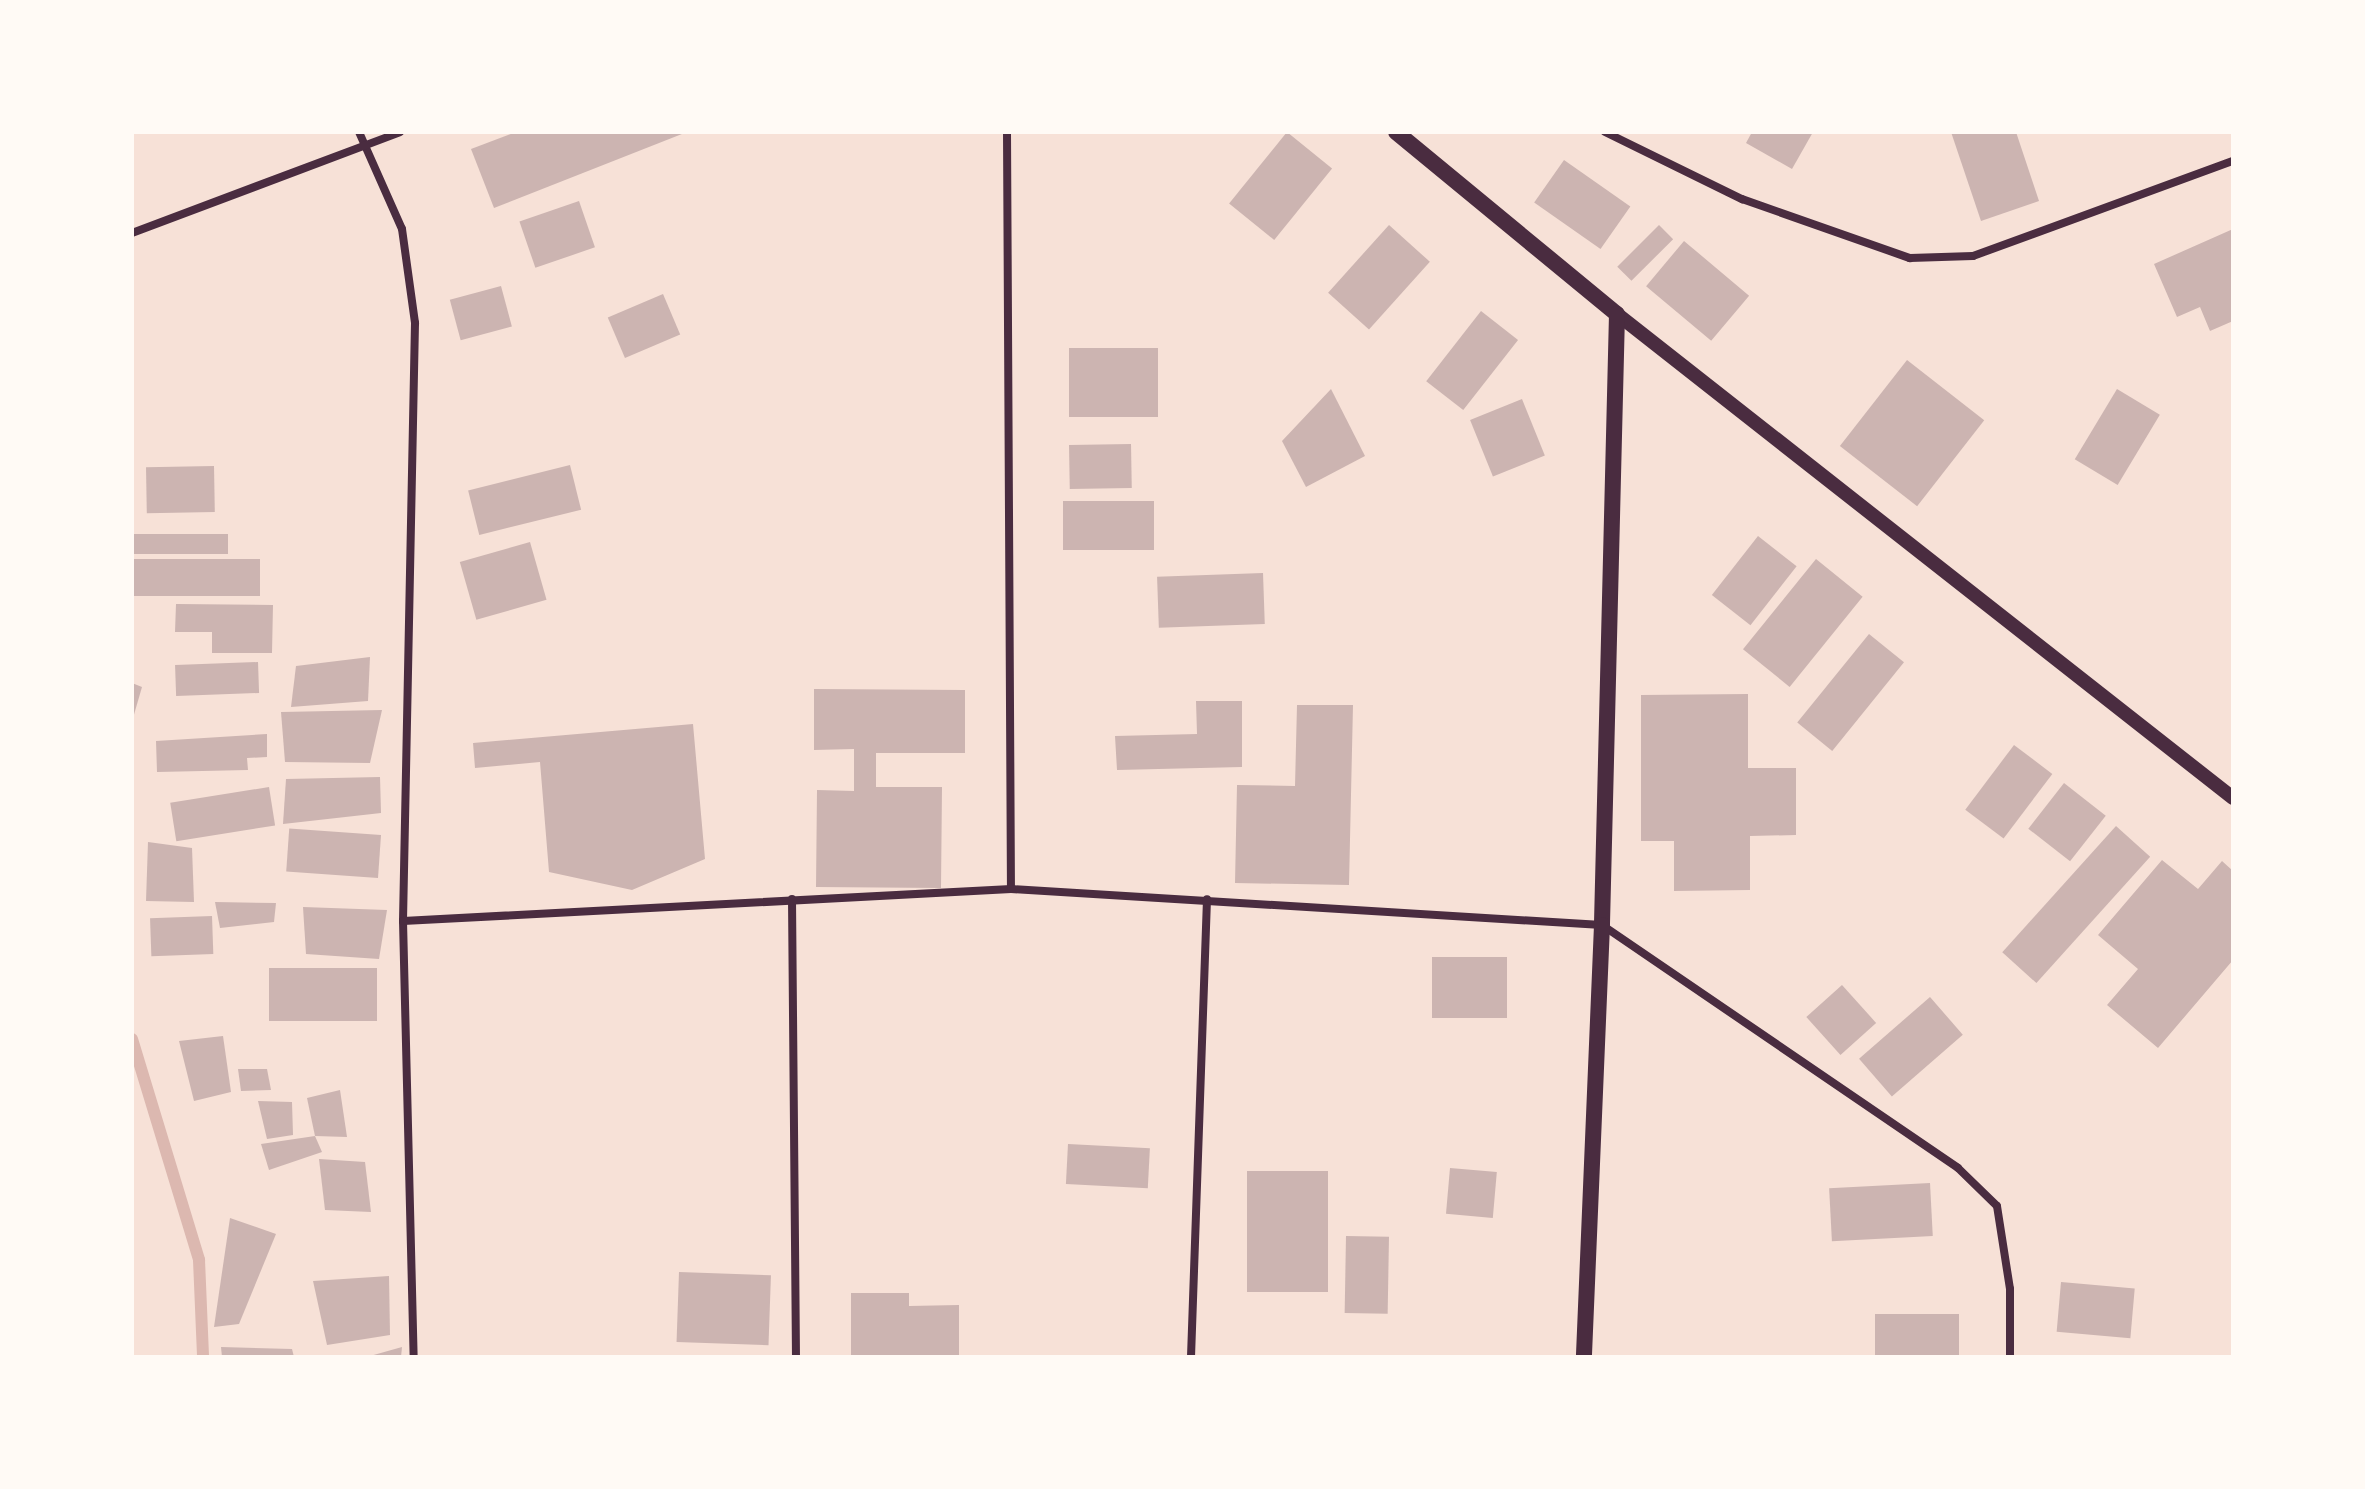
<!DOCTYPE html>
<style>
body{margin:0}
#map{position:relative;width:2365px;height:1489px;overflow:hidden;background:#f7e1d7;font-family:"PT Sans Narrow",sans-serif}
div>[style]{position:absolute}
.stream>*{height:12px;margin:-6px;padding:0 6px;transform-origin:6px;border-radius:6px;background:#dcb8b0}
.building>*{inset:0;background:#ccb4b1;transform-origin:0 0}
.minor>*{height:8px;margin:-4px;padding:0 4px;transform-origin:4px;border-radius:4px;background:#4a2c40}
.tertiary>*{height:14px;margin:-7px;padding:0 7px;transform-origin:7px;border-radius:7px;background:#4a2c40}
.secondary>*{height:16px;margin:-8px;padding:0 8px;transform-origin:8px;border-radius:8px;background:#4a2c40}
span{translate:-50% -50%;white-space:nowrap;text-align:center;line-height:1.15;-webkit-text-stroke:8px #fffaf5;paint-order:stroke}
.frame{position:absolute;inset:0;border:134px solid #fffaf5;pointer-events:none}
</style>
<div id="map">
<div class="stream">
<i style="left:132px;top:1039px;width:231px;rotate:73.1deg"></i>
<i style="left:199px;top:1260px;width:97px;rotate:87.6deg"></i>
</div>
<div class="building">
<i style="clip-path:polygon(516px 132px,687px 132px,494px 208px,471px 149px)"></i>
<i style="left:1287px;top:132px;width:58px;height:92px;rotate:39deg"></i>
<i style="clip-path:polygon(1752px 132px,1813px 132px,1792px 169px,1746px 143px)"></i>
<i style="clip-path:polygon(1951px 132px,2016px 132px,2039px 201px,1981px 221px)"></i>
<i style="left:1564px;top:160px;width:81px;height:52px;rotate:35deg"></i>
<i style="left:579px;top:201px;width:49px;height:63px;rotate:71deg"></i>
<i style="left:1389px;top:225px;width:55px;height:91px;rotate:42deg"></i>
<i style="left:1659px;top:225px;width:20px;height:59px;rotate:45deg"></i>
<i style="clip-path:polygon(2233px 229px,2233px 321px,2210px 331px,2200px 307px,2177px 317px,2154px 264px)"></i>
<i style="left:1684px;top:241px;width:85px;height:59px;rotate:40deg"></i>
<i style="left:501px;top:286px;width:42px;height:53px;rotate:75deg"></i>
<i style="left:663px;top:294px;width:44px;height:60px;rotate:67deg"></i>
<i style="left:1481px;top:311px;width:47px;height:89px;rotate:38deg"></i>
<i style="left:1158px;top:348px;width:69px;height:89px;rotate:90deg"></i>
<i style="left:1907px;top:360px;width:98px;height:109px;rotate:38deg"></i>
<i style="clip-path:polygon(1331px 389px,1365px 456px,1306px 487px,1282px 441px)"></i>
<i style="left:2117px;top:389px;width:50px;height:82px;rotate:31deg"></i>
<i style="left:1522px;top:399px;width:61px;height:56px;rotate:68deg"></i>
<i style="left:1131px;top:444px;width:44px;height:62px;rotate:89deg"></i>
<i style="left:570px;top:465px;width:46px;height:105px;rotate:76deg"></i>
<i style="left:214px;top:466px;width:46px;height:68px;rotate:89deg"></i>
<i style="left:1063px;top:501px;width:91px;height:49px"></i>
<i style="left:228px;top:534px;width:20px;height:96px;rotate:90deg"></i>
<i style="left:1758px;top:536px;width:49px;height:75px;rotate:38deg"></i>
<i style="left:530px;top:542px;width:60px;height:73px;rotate:74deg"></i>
<i style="left:260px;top:559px;width:37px;height:128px;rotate:90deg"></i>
<i style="left:1816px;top:559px;width:60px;height:116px;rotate:39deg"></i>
<i style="left:1263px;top:573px;width:51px;height:106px;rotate:88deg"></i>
<i style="clip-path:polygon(176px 604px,273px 605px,272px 653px,212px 653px,212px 632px,175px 632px)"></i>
<i style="left:1869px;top:634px;width:45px;height:114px;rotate:39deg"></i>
<i style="clip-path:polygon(370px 657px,368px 701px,291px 707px,296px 666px)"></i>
<i style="left:258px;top:662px;width:31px;height:83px;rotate:88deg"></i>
<i style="clip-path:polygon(132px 683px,142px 687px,133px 718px,132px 718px)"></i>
<i style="clip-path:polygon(814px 689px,965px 690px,965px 753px,876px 753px,876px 787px,942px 787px,941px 888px,816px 887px,817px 790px,854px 791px,854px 749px,814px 750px)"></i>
<i style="clip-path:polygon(1748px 694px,1748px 768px,1796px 768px,1796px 835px,1750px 836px,1750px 890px,1674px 891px,1674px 841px,1641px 841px,1641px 695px)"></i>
<i style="clip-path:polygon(1196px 701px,1242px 701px,1242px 767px,1117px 770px,1115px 736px,1197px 734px)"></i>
<i style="clip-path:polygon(1297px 705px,1353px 705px,1349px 885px,1235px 883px,1237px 785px,1295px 786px)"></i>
<i style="clip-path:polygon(382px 710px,370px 763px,285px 762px,281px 712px)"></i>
<i style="clip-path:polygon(693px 724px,705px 859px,632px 890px,549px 872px,540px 762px,475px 768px,473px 743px)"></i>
<i style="clip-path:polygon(267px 734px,267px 757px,247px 758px,248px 770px,157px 772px,156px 741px)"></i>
<i style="left:2014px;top:745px;width:48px;height:81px;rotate:37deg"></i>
<i style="clip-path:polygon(380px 777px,381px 813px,283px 824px,286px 779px)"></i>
<i style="left:2064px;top:783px;width:53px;height:58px;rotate:38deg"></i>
<i style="left:269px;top:787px;width:39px;height:100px;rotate:81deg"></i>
<i style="left:2116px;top:826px;width:46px;height:170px;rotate:42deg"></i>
<i style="left:381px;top:835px;width:43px;height:92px;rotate:94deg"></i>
<i style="clip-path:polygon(148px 842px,192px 848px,194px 902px,146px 901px)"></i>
<i style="clip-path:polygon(2162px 860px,2198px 889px,2222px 861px,2233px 871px,2233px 960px,2158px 1048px,2107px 1005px,2138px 969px,2098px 935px)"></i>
<i style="clip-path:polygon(215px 902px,276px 903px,274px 922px,220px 928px)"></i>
<i style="clip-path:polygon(303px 907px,387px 910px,379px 959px,306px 954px)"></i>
<i style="left:212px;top:916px;width:38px;height:62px;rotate:88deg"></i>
<i style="left:1432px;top:957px;width:75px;height:61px"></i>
<i style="left:269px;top:968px;width:108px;height:53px"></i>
<i style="left:1842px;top:985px;width:51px;height:48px;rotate:48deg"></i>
<i style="left:1930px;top:997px;width:50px;height:94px;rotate:49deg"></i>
<i style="clip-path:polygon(223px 1036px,231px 1092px,194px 1101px,179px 1041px)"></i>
<i style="clip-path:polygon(238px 1069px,267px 1069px,271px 1090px,241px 1091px)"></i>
<i style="clip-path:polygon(340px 1090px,347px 1137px,315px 1136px,307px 1098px)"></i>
<i style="clip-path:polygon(258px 1101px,292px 1102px,293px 1135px,267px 1139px)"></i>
<i style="clip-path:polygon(315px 1136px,322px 1152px,269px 1170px,261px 1144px)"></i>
<i style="left:1068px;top:1144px;width:82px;height:40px;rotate:3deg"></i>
<i style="clip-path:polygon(319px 1159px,365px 1162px,371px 1212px,325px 1210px)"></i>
<i style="left:1450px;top:1168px;width:47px;height:46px;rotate:5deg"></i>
<i style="left:1247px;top:1171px;width:81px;height:121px"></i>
<i style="left:1930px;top:1183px;width:53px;height:101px;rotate:87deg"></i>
<i style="clip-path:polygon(230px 1218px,276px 1234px,239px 1324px,214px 1327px)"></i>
<i style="left:1346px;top:1236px;width:43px;height:77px;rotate:1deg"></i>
<i style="left:679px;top:1272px;width:92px;height:70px;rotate:2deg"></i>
<i style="clip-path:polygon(389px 1276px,390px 1335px,327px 1345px,313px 1281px)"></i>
<i style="left:2061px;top:1282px;width:74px;height:50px;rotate:5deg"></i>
<i style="clip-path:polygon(851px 1293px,909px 1293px,909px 1306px,959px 1305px,959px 1357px,851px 1357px)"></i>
<i style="left:1875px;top:1314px;width:84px;height:43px"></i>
<i style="clip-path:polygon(221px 1347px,292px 1349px,294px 1357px,222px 1357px)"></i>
<i style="clip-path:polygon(402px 1347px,401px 1357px,370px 1357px,370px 1356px)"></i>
</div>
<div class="minor">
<i style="left:359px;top:132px;width:106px;rotate:66.1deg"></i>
<i style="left:402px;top:229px;width:95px;rotate:82.1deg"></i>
<i style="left:415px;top:323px;width:598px;rotate:91.15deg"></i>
<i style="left:403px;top:921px;width:436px;rotate:88.6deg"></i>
<i style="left:1007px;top:132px;width:757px;rotate:89.7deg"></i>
<i style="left:1605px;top:132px;width:153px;rotate:26.1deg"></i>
<i style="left:1742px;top:199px;width:178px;rotate:19.4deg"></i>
<i style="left:1910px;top:258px;width:63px;rotate:-1.8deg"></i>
<i style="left:1973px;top:256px;width:277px;rotate:-20.1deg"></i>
<i style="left:132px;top:233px;width:286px;rotate:-20.6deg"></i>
<i style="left:792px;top:899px;width:458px;rotate:89.5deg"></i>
<i style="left:403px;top:921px;width:609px;rotate:-3.01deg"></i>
<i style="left:1011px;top:889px;width:592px;rotate:3.49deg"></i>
<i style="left:1602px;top:925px;width:431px;rotate:34.3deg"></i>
<i style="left:1958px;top:1168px;width:54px;rotate:44.3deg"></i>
<i style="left:1997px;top:1206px;width:84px;rotate:81.1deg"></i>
<i style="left:2010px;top:1289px;width:68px;rotate:90deg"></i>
<i style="left:1191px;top:1357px;width:458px;rotate:-88deg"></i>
</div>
<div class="tertiary">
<i style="left:1617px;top:314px;width:783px;rotate:38.16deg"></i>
</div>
<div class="secondary">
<i style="left:1396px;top:132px;width:286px;rotate:39.5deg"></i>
<i style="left:1617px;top:314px;width:611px;rotate:91.41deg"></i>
<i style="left:1602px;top:925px;width:432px;rotate:92.4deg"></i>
</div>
<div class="frame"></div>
</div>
